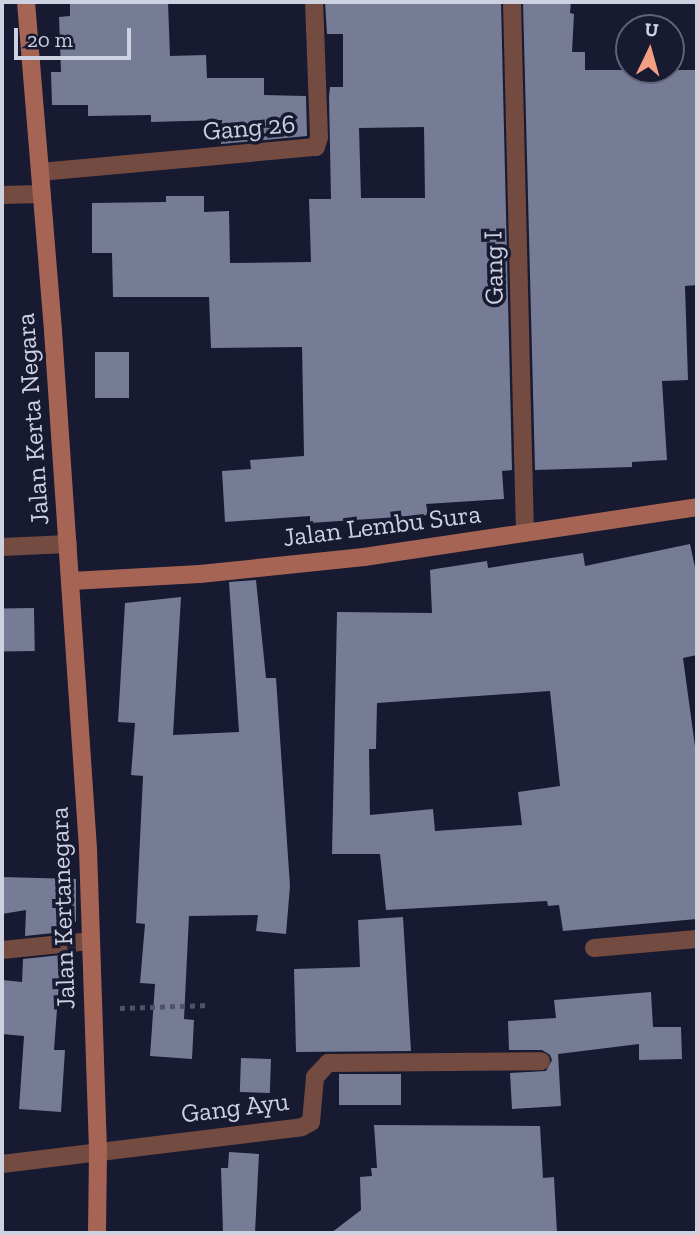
<!DOCTYPE html>
<style>
body{margin:0}
#map{position:relative;width:699px;height:1235px;overflow:hidden;background:#171a30;font-family:"Zilla Slab",serif}
div>[style]{position:absolute}
.building>*{inset:0;background:#767b96;transform-origin:0 0}
.path>*{height:4.5px;margin-top:-2.25px;transform-origin:0;background:repeating-linear-gradient(90deg,#505367 0 5px,transparent 0 10px)}
.street>*{height:18px;margin:-9px;padding:0 9px;transform-origin:9px;border-radius:9px;background:#744b41}
.secondary>*{height:18px;margin:-9px;padding:0 9px;transform-origin:9px;border-radius:9px;background:#a66455}
span{translate:-50% -50%;white-space:nowrap;text-align:center;line-height:1.15;-webkit-text-stroke:7px #171a30;paint-order:stroke}
.street-label{font-size:26px;color:#ced1e0}
.frame{position:absolute;inset:0;border:4px solid #ced1e0;pointer-events:none}
.north{position:absolute;left:615px;top:14px;width:70px;height:70px;box-sizing:border-box;background:#171a30;border:2px solid #606376;border-radius:50%;rotate:5deg;font-size:19px;font-weight:700;line-height:28px;text-align:center;color:#ced1e0}
.north::after{content:'';display:block;margin:auto;width:24px;height:32px;background:#f3a082;clip-path:polygon(50% 0,100% 100%,50% 72%,0 100%)}
.scale{position:absolute;left:14px;top:28px;width:117px;height:32px;box-sizing:border-box;border:4px solid #ced1e0;border-top:0;padding-left:9px;font-size:21px;line-height:24px;white-space:nowrap;color:#ced1e0;-webkit-text-stroke:5px #171a30;paint-order:stroke}
</style>
<div id="map">
<div class="building">
<i style="clip-path:polygon(70px 2px,168px 2px,170px 56px,206px 55px,207px 78px,264px 78px,264px 95px,306px 96px,307px 136px,221px 144px,222px 120px,151px 122px,151px 115px,88px 116px,88px 105px,52px 105px,51px 72px,61px 72px,59px 17px,70px 16px)"></i>
<i style="clip-path:polygon(evenodd,325px 2px,501px 2px,512px 470px,502px 471px,504px 499px,426px 504px,428px 515px,310px 523px,310px 516px,225px 522px,222px 471px,251px 469px,250px 460px,304px 456px,302px 347px,211px 348px,209px 297px,113px 297px,112px 253px,92px 253px,92px 203px,166px 202px,166px 196px,204px 196px,204px 212px,229px 211px,230px 263px,311px 262px,309px 199px,331px 199px,329px 96px,330px 87px,343px 87px,343px 34px,327px 34px,325px 2px,424px 127px,425px 198px,361px 198px,359px 128px,424px 127px)"></i>
<i style="clip-path:polygon(523px 2px,571px 2px,570px 13px,574px 14px,572px 52px,585px 52px,585px 70px,697px 70px,697px 285px,685px 286px,688px 380px,662px 381px,667px 460px,632px 462px,632px 467px,535px 470px)"></i>
<i style="left:95px;top:352px;width:34px;height:46px"></i>
<i style="clip-path:polygon(evenodd,690px 544px,697px 577px,697px 655px,683px 658px,697px 761px,697px 919px,563px 931px,559px 905px,548px 906px,547px 901px,386px 910px,380px 854px,332px 854px,337px 612px,432px 613px,430px 570px,435px 569px,487px 561px,488px 568px,583px 553px,585px 566px,690px 544px,550px 691px,560px 786px,518px 792px,522px 825px,435px 831px,433px 809px,370px 815px,369px 749px,376px 749px,377px 703px,550px 691px)"></i>
<i style="clip-path:polygon(256px 580px,266px 678px,276px 678px,290px 886px,286px 934px,256px 931px,258px 915px,189px 916px,184px 1019px,194px 1020px,192px 1059px,150px 1056px,155px 984px,140px 983px,145px 924px,136px 923px,143px 776px,131px 775px,135px 723px,118px 722px,125px 603px,181px 597px,173px 735px,239px 732px,229px 582px)"></i>
<i style="left:34px;top:608px;width:43px;height:32px;rotate:89deg"></i>
<i style="clip-path:polygon(2px 877px,76px 879px,76px 922px,64px 922px,63px 932px,25px 936px,26px 910px,2px 914px)"></i>
<i style="clip-path:polygon(403px 917px,411px 1051px,296px 1052px,294px 969px,360px 967px,358px 920px)"></i>
<i style="clip-path:polygon(61px 955px,54px 1050px,65px 1050px,61px 1112px,19px 1109px,24px 1036px,2px 1034px,2px 980px,22px 982px,23px 959px)"></i>
<i style="clip-path:polygon(651px 992px,653px 1027px,681px 1027px,682px 1059px,639px 1060px,639px 1044px,558px 1054px,561px 1106px,512px 1109px,510px 1073px,546px 1071px,552px 1060px,550px 1055px,542px 1050px,509px 1050px,508px 1021px,556px 1018px,554px 1000px)"></i>
<i style="left:241px;top:1058px;width:30px;height:34px;rotate:2deg"></i>
<i style="left:339px;top:1074px;width:62px;height:31px"></i>
<i style="clip-path:polygon(374px 1125px,540px 1126px,543px 1178px,554px 1177px,557px 1233px,331px 1233px,361px 1210px,360px 1177px,372px 1176px,371px 1168px,377px 1168px)"></i>
<i style="clip-path:polygon(229px 1152px,259px 1154px,255px 1233px,223px 1233px,221px 1168px,228px 1168px)"></i>
</div>
<div class="path">
<i style="left:120px;top:1008px;width:90px;rotate:-1.9deg"></i>
</div>
<div class="street">
<i style="left:512px;top:2px;width:531px;rotate:88.6deg"></i>
<i style="left:40px;top:172px;width:277px;rotate:-5.2deg"></i>
<i style="left:316px;top:147px;width:10px;rotate:-73deg"></i>
<i style="left:319px;top:137px;width:135px;rotate:-92.1deg"></i>
<i style="left:2px;top:195px;width:40px;rotate:-1.4deg"></i>
<i style="left:2px;top:547px;width:66px;rotate:-2.6deg"></i>
<i style="left:594px;top:948px;width:103px;rotate:-5deg"></i>
<i style="left:2px;top:950px;width:88px;rotate:-5.8deg"></i>
<i style="left:2px;top:1164px;width:302px;rotate:-7deg"></i>
<i style="left:302px;top:1127px;width:10px;rotate:-29deg"></i>
<i style="left:311px;top:1122px;width:45px;rotate:-84.9deg"></i>
<i style="left:315px;top:1077px;width:19px;rotate:-47deg"></i>
<i style="left:328px;top:1063px;width:213px;rotate:-0.5deg"></i>
</div>
<div class="secondary">
<i style="left:26px;top:2px;width:330px;rotate:85.3deg"></i>
<i style="left:53px;top:331px;width:519px;rotate:86.13deg"></i>
<i style="left:88px;top:849px;width:302px;rotate:88.1deg"></i>
<i style="left:98px;top:1151px;width:82px;rotate:90.7deg"></i>
<i style="left:71px;top:581px;width:129px;rotate:-3.1deg"></i>
<i style="left:200px;top:574px;width:165px;rotate:-5.9deg"></i>
<i style="left:364px;top:557px;width:337px;rotate:-8.5deg"></i>
</div>
<div class="street-label">
<span style="left:249px;top:128px;rotate:-5deg">Gang 26</span>
<span style="left:494px;top:268px;rotate:-91deg">Gang I</span>
<span style="left:33px;top:419px;rotate:-94deg">Jalan Kerta Negara</span>
<span style="left:382px;top:526px;rotate:-7deg">Jalan Lembu Sura</span>
<span style="left:63px;top:908px;rotate:-92deg">Jalan Kertanegara</span>
<span style="left:235px;top:1108px;rotate:-7deg">Gang Ayu</span>
</div>
<div class="frame"></div>
<div class="north">U</div>
<div class="scale">20 m</div>
</div>
